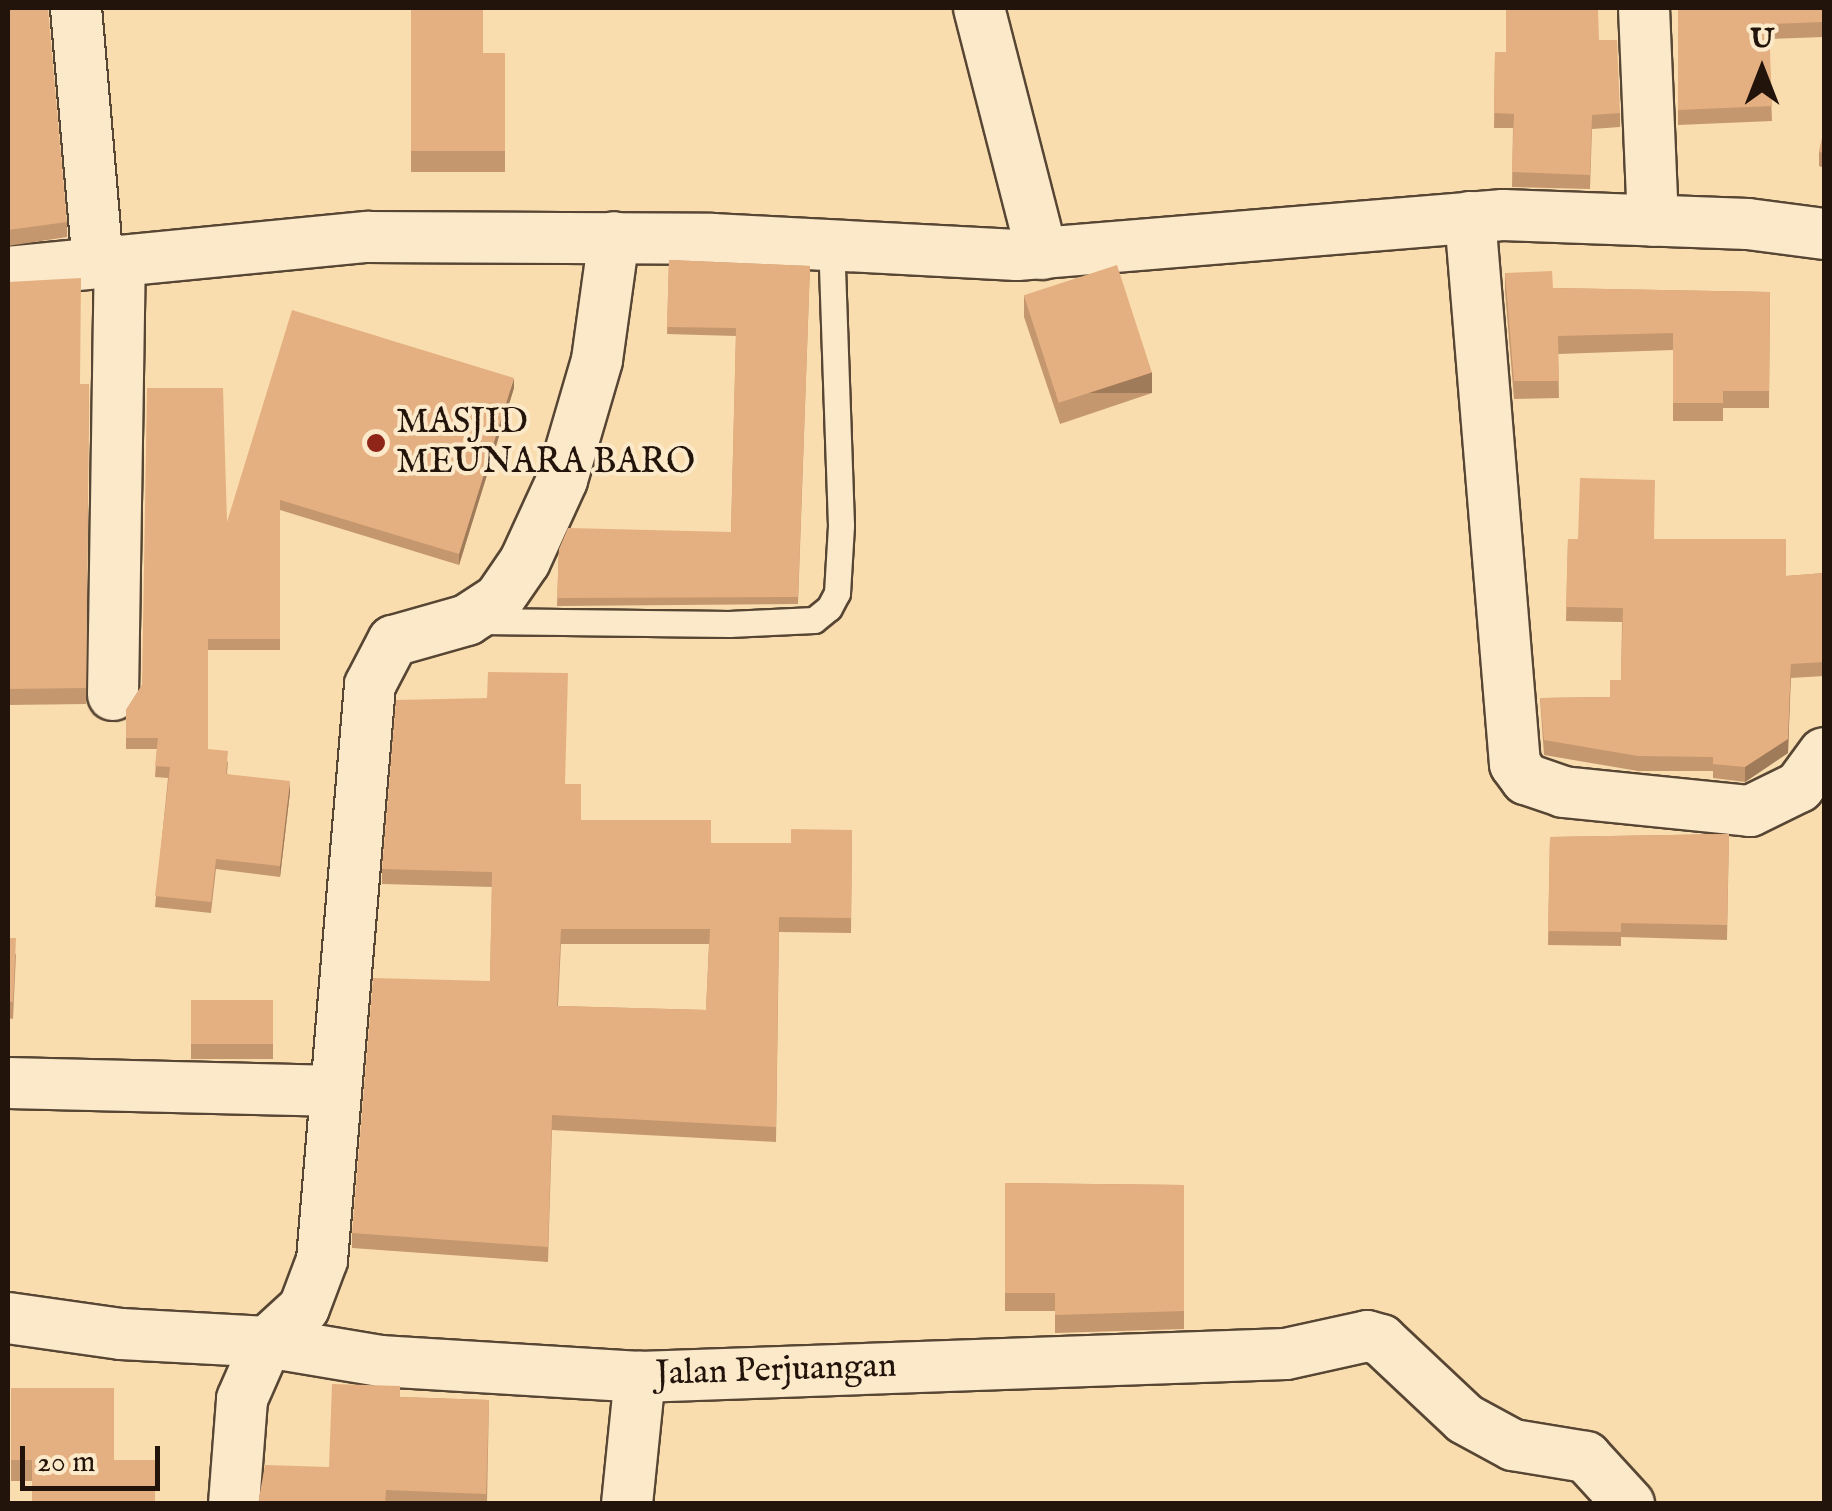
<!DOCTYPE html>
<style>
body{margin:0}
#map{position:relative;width:1832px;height:1511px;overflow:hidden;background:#f9ddae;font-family:"IM FELL English",serif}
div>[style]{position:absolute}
.roads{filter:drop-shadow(2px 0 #584634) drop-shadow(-2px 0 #584634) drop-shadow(0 2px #584634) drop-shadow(0 -2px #584634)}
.lane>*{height:25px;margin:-12.5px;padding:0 12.5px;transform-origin:12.5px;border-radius:12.5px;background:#fbe9ca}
.street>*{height:50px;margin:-25px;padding:0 25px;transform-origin:25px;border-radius:25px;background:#fbe9ca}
.wall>*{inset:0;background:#c5976f;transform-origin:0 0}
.shaded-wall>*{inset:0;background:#a07b5a;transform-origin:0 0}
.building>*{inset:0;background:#e5b081;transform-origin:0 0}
.dots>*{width:28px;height:28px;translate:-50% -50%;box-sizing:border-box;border:5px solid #fbe9ca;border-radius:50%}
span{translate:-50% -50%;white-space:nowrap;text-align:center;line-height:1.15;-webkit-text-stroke:8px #fbe9ca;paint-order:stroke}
.poi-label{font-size:35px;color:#22130b}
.left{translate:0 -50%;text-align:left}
.street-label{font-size:35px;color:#22130b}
.frame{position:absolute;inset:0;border:10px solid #22130b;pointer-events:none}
.north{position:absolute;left:1712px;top:20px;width:100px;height:100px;-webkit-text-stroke:8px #fbe9ca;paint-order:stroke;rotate:0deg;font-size:28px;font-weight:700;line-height:40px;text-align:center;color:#22130b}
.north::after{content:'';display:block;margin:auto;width:35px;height:45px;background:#22130b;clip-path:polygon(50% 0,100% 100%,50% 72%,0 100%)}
.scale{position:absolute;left:20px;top:1446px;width:140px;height:45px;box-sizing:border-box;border:5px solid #22130b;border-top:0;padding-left:12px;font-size:30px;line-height:35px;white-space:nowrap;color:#22130b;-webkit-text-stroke:8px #fbe9ca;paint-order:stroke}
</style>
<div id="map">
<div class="roads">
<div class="lane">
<i style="left:480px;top:621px;width:249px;rotate:0.7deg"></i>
<i style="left:729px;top:624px;width:85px;rotate:-2.7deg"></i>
<i style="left:814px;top:620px;width:19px;rotate:-39deg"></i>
<i style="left:829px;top:608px;width:17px;rotate:-62deg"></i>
<i style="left:837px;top:593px;width:68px;rotate:-86.6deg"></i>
<i style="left:841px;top:525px;width:281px;rotate:-92deg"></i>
</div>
<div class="street">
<i style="left:76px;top:8px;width:256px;rotate:85.1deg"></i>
<i style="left:979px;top:8px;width:254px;rotate:75.6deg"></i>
<i style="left:1644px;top:8px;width:213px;rotate:87.6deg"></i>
<i style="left:1470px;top:217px;width:549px;rotate:85.3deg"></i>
<i style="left:1515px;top:764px;width:19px;rotate:54deg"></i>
<i style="left:1526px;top:779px;width:39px;rotate:19deg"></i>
<i style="left:1563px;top:792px;width:188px;rotate:5.8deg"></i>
<i style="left:1750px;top:811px;width:55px;rotate:-26.1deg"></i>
<i style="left:1799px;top:787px;width:42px;rotate:-53.7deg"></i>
<i style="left:8px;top:272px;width:361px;rotate:-5.6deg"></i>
<i style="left:367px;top:237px;width:345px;rotate:0.3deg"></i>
<i style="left:712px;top:239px;width:305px;rotate:3deg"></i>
<i style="left:1017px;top:255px;width:488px;rotate:-4.7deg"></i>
<i style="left:1503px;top:215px;width:245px;rotate:2.1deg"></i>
<i style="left:1748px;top:224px;width:77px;rotate:7.5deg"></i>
<i style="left:113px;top:695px;width:434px;rotate:-89.1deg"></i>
<i style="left:8px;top:1083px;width:325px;rotate:1.4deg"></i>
<i style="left:8px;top:1318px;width:114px;rotate:8.1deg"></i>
<i style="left:121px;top:1334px;width:146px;rotate:3.1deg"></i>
<i style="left:267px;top:1342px;width:115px;rotate:9.5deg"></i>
<i style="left:380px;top:1361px;width:260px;rotate:3.5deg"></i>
<i style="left:640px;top:1377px;width:646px;rotate:-2.04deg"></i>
<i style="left:1286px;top:1354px;width:83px;rotate:-12.5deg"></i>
<i style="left:1367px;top:1336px;width:15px;rotate:16deg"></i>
<i style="left:1381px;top:1340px;width:115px;rotate:43.2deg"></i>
<i style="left:1465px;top:1419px;width:55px;rotate:28.4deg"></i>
<i style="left:1513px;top:1445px;width:74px;rotate:9.3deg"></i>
<i style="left:1586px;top:1457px;width:64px;rotate:47.5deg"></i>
<i style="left:234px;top:1504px;width:105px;rotate:-85.6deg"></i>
<i style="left:242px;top:1399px;width:62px;rotate:-66.3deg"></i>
<i style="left:267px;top:1342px;width:50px;rotate:-42.6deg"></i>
<i style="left:304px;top:1308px;width:51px;rotate:-69.4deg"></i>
<i style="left:322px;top:1260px;width:577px;rotate:-85.23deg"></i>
<i style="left:370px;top:685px;width:50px;rotate:-62.4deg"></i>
<i style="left:393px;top:641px;width:77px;rotate:-15.8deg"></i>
<i style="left:467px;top:620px;width:38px;rotate:-33deg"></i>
<i style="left:499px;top:599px;width:46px;rotate:-55.6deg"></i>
<i style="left:525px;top:561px;width:89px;rotate:-65.4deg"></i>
<i style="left:562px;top:480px;width:125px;rotate:-73.7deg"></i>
<i style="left:597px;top:360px;width:124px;rotate:-82.1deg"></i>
<i style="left:627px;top:1504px;width:128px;rotate:-84.2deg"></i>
</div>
</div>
<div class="wall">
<i style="clip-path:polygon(8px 8px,67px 222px,67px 237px,8px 246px)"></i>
<i style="clip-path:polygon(411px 8px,483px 53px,505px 53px,505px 172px,411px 172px)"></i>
<i style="clip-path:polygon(1678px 8px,1824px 8px,1824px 37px,1769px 39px,1772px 121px,1678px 125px)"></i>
<i style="clip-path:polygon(1599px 40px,1620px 113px,1620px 127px,1592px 129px,1590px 189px,1512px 187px,1513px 128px,1494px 128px,1495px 52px,1506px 52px)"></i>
<i style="clip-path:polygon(1824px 130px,1824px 168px,1819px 166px,1819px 152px)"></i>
<i style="clip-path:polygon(669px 260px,810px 266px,798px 604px,557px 606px,559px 549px,731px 532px,736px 336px,667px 334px)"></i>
<i style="clip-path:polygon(1505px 273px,1553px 288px,1770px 292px,1769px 408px,1723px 408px,1723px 421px,1673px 421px,1673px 350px,1558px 354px,1559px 398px,1514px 399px,1505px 291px)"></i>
<i style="clip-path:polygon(8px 282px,80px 384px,89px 384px,86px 704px,8px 705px)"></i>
<i style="clip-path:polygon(1024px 296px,1152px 393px,1060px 424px,1024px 317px)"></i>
<i style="clip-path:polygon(514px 388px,459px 565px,280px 510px,280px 650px,208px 650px,208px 749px,228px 762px,227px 774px,290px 792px,280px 877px,216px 869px,211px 913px,155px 907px,168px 778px,155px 777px,157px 749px,126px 749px,126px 710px,142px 685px,227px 522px)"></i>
<i style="clip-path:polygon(1568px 539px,1655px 539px,1786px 576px,1824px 573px,1824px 676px,1791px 678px,1788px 753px,1745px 782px,1713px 778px,1713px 771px,1638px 771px,1544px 755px,1540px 698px,1610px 697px,1621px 680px,1622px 622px,1566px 621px)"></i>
<i style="clip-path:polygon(evenodd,566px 784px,581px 820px,711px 843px,791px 843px,852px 830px,851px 933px,779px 932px,776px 1142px,552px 1130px,548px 1262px,352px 1248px,352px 1233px,490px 981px,492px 887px,382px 884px,382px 869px,566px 784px,561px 944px,709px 944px,706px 1010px,558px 1006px,561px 944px)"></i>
<i style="clip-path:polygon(1729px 834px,1727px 940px,1621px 937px,1621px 946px,1548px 945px,1550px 837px)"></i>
<i style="clip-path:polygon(8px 938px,16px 955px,13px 1019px,8px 1018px)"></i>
<i style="left:191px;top:1000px;width:82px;height:59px"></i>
<i style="clip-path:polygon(1005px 1183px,1184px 1185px,1184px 1329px,1055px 1333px,1055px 1311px,1005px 1311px)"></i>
<i style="clip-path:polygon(11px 1388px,114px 1388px,32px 1481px,11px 1481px)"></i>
<i style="clip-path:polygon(400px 1397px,489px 1400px,487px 1504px,258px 1504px,329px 1467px)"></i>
</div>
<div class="shaded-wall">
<i style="left:1152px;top:372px;width:21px;height:97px;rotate:90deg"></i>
<i style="clip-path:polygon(514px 378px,514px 388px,459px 565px,459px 554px)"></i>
<i style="clip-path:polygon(1791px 664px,1788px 753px,1745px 782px,1745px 767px)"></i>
<i style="clip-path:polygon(290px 781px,290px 792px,280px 877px,280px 866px)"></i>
</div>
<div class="building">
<i style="clip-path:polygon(8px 8px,48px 8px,67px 222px,8px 230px)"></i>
<i style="clip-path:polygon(411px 8px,483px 8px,483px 53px,505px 53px,505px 151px,411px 151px)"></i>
<i style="clip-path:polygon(1506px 8px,1598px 8px,1599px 40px,1617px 40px,1620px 113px,1592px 115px,1590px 175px,1512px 172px,1514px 114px,1494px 113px,1495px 52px,1506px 52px)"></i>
<i style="clip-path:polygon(1678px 8px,1824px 8px,1824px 22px,1769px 24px,1772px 106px,1678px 110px)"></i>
<i style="clip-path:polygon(1824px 130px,1824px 153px,1819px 152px)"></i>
<i style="clip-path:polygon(669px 260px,810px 266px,798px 597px,557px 598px,559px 549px,568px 528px,731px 532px,736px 328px,667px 327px)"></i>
<i style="left:1117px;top:265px;width:113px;height:98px;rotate:72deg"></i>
<i style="clip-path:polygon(1552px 271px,1553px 288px,1770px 292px,1769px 391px,1723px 391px,1723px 403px,1673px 403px,1673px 333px,1558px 336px,1559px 381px,1514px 381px,1505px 273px)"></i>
<i style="clip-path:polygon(81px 278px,80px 384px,89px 384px,86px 688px,8px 689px,8px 282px)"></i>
<i style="clip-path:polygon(292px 310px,514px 378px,459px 554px,280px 500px,280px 639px,208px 639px,208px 749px,228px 751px,226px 774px,290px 781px,280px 866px,216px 859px,211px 902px,155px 896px,170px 767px,155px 766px,158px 738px,126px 738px,126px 710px,142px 685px,147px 388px,223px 388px,227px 522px)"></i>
<i style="clip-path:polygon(1580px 478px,1655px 480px,1654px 539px,1786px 539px,1786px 576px,1824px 573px,1824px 662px,1791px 664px,1788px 739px,1745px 767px,1713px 764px,1713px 757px,1638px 756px,1544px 740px,1540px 698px,1610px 697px,1610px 680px,1621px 680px,1623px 608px,1566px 607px,1568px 539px,1578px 539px)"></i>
<i style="clip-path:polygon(evenodd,488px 672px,568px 673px,565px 784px,581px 784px,581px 820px,711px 820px,711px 843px,791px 843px,791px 829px,852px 830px,851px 918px,779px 917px,776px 1127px,552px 1115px,548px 1247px,352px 1233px,373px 978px,490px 981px,492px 872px,382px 869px,396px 700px,487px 698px,488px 672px,561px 929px,710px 929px,706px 1010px,557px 1006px,561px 929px)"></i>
<i style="clip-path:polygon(1729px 834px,1727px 925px,1621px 923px,1621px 932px,1548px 931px,1550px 837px)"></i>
<i style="clip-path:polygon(8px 938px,16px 938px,13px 1002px,8px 1001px)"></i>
<i style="left:191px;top:1000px;width:82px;height:44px"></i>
<i style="clip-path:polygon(1005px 1183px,1184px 1185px,1184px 1311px,1055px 1315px,1055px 1293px,1005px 1293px)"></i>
<i style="clip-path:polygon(332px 1384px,400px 1386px,400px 1397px,489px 1400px,486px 1494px,386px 1490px,385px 1504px,258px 1504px,265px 1465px,329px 1467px)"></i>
<i style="clip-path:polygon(11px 1388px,114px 1388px,114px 1460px,155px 1460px,155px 1504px,32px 1504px,32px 1460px,11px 1460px)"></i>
</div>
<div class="dots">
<i style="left:376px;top:443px;background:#8f2418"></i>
</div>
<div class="poi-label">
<span class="left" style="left:396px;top:443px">MASJID<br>MEUNARA BARO</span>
</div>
<div class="street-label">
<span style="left:776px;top:1371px;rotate:-2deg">Jalan Perjuangan</span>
</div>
<div class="frame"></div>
<div class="north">U</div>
<div class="scale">20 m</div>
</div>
